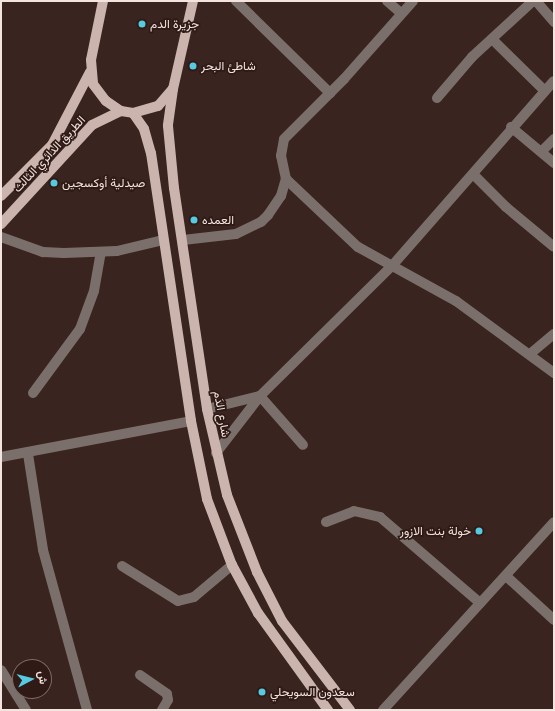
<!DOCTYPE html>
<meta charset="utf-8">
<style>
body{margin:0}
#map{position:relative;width:555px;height:711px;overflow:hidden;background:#39241f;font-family:"PT Sans",Vazirmatn,sans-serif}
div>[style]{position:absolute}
.minor>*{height:10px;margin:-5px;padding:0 5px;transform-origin:5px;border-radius:5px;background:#7b6f6c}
.major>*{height:10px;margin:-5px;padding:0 5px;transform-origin:5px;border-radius:5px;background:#ccb4ae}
.dots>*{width:11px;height:11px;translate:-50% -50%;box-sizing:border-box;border:2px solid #2f1a16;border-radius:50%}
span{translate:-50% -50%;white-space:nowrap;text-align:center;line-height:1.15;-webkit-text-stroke:3.5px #2f1a16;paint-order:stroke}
.poi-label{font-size:12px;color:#f3e4e0}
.left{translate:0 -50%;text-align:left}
.right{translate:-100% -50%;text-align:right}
.street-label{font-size:12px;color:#f3e4e0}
.frame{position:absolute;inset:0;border:2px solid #f3e4e0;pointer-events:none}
.north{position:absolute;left:12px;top:659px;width:40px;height:40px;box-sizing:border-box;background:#2f1a16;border:1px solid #7d6b67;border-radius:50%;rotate:83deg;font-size:11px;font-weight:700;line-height:16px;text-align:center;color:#f3e4e0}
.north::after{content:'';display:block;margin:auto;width:14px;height:18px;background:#55cae0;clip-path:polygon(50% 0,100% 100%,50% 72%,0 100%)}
</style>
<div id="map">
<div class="minor">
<i style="left:236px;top:1px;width:132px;rotate:44.4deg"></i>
<i style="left:387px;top:1px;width:18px;rotate:41deg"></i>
<i style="left:536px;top:1px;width:28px;rotate:49deg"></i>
<i style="left:492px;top:39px;width:74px;rotate:44.5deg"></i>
<i style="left:437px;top:98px;width:54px;rotate:-49.5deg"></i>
<i style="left:472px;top:57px;width:83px;rotate:-42.6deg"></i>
<i style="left:511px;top:127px;width:56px;rotate:39.9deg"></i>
<i style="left:542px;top:151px;width:17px;rotate:-45deg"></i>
<i style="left:473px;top:174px;width:47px;rotate:45deg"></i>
<i style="left:506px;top:207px;width:62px;rotate:39.8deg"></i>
<i style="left:286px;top:179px;width:99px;rotate:43.4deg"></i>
<i style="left:358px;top:247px;width:112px;rotate:28.9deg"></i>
<i style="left:456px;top:301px;width:122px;rotate:36.3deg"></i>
<i style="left:1px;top:237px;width:45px;rotate:19.7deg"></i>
<i style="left:43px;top:252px;width:21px;rotate:3deg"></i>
<i style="left:64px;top:253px;width:53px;rotate:-2.2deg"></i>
<i style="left:117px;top:251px;width:47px;rotate:-13.4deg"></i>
<i style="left:183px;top:240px;width:53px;rotate:-6.5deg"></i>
<i style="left:236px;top:234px;width:28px;rotate:-26deg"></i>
<i style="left:261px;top:222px;width:10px;rotate:-45deg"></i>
<i style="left:268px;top:215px;width:23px;rotate:-56deg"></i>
<i style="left:281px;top:196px;width:18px;rotate:-74deg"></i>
<i style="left:286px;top:179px;width:24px;rotate:-102deg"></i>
<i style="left:281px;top:156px;width:17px;rotate:-80deg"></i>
<i style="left:284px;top:139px;width:85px;rotate:-45deg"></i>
<i style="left:344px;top:79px;width:104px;rotate:-48.5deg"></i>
<i style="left:530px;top:354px;width:31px;rotate:-40deg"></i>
<i style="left:33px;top:393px;width:79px;rotate:-53.7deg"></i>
<i style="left:80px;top:329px;width:40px;rotate:-69.8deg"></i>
<i style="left:94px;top:291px;width:39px;rotate:-80deg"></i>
<i style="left:260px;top:396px;width:65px;rotate:48.7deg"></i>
<i style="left:207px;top:409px;width:55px;rotate:-13.8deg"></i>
<i style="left:216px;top:453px;width:72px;rotate:-52.3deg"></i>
<i style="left:260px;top:396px;width:184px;rotate:-44.6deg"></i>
<i style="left:391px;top:267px;width:247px;rotate:-48.8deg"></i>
<i style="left:28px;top:454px;width:97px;rotate:81.1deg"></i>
<i style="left:43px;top:550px;width:166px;rotate:74.6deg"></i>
<i style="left:1px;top:457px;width:193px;rotate:-10.7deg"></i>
<i style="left:326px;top:522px;width:30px;rotate:-21deg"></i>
<i style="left:354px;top:511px;width:27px;rotate:13deg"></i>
<i style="left:380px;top:517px;width:132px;rotate:40.7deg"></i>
<i style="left:122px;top:566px;width:66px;rotate:32deg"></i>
<i style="left:178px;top:601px;width:16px;rotate:-14deg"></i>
<i style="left:194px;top:597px;width:50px;rotate:-40.1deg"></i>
<i style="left:506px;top:576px;width:65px;rotate:42.5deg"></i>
<i style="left:1px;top:670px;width:47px;rotate:58deg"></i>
<i style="left:140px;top:675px;width:33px;rotate:35deg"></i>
<i style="left:167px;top:694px;width:6px;rotate:81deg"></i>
<i style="left:168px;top:700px;width:12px;rotate:121deg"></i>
<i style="left:383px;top:710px;width:254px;rotate:-47.7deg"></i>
</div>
<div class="major">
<i style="left:103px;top:1px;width:60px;rotate:101.5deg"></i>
<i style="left:91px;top:60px;width:24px;rotate:85deg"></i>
<i style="left:93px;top:84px;width:21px;rotate:53deg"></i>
<i style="left:106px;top:101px;width:18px;rotate:34deg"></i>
<i style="left:121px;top:111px;width:12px;rotate:9deg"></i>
<i style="left:133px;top:113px;width:26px;rotate:-16deg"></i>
<i style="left:158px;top:106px;width:23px;rotate:-49deg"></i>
<i style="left:173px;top:89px;width:90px;rotate:-77.2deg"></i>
<i style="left:173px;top:89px;width:37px;rotate:98deg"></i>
<i style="left:168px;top:126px;width:62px;rotate:84.5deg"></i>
<i style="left:174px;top:188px;width:223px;rotate:81.5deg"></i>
<i style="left:207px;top:409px;width:88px;rotate:76.9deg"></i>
<i style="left:227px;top:495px;width:83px;rotate:68.7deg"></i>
<i style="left:257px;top:572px;width:55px;rotate:63deg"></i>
<i style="left:282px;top:621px;width:112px;rotate:52.6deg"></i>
<i style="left:133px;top:113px;width:19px;rotate:55deg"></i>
<i style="left:144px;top:129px;width:25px;rotate:74deg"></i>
<i style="left:151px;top:153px;width:271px;rotate:81.5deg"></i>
<i style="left:191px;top:421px;width:80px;rotate:78.4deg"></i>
<i style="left:207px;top:499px;width:71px;rotate:69.3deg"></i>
<i style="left:232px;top:565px;width:55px;rotate:61.6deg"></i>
<i style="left:258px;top:613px;width:120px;rotate:54.2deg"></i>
<i style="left:1px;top:196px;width:72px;rotate:-45deg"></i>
<i style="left:52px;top:145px;width:82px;rotate:-62.5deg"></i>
<i style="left:1px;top:224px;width:134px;rotate:-47.4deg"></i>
<i style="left:92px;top:125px;width:32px;rotate:-26deg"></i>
</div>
<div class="dots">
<i style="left:142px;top:24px;background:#55cae0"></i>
<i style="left:193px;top:66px;background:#55cae0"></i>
<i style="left:54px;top:183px;background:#55cae0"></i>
<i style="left:194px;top:220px;background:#55cae0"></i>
<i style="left:479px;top:531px;background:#55cae0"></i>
<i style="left:262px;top:692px;background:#55cae0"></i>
</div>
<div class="poi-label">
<span class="left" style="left:150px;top:24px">جزيرة الدم</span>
<span class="left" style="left:201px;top:66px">شاطئ البحر</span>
<span class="left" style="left:62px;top:183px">صيدلية أوكسجين</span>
<span class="left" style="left:202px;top:220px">العمده</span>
<span class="right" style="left:471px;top:531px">خولة بنت الازور</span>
<span class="left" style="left:270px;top:692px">سعدون السويحلي</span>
</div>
<div class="street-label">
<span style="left:49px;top:154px;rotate:-47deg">الطريق الدائري الثالث</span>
<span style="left:222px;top:414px;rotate:80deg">شارع الدَم</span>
</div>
<div class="frame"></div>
<div class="north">ش</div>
</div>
